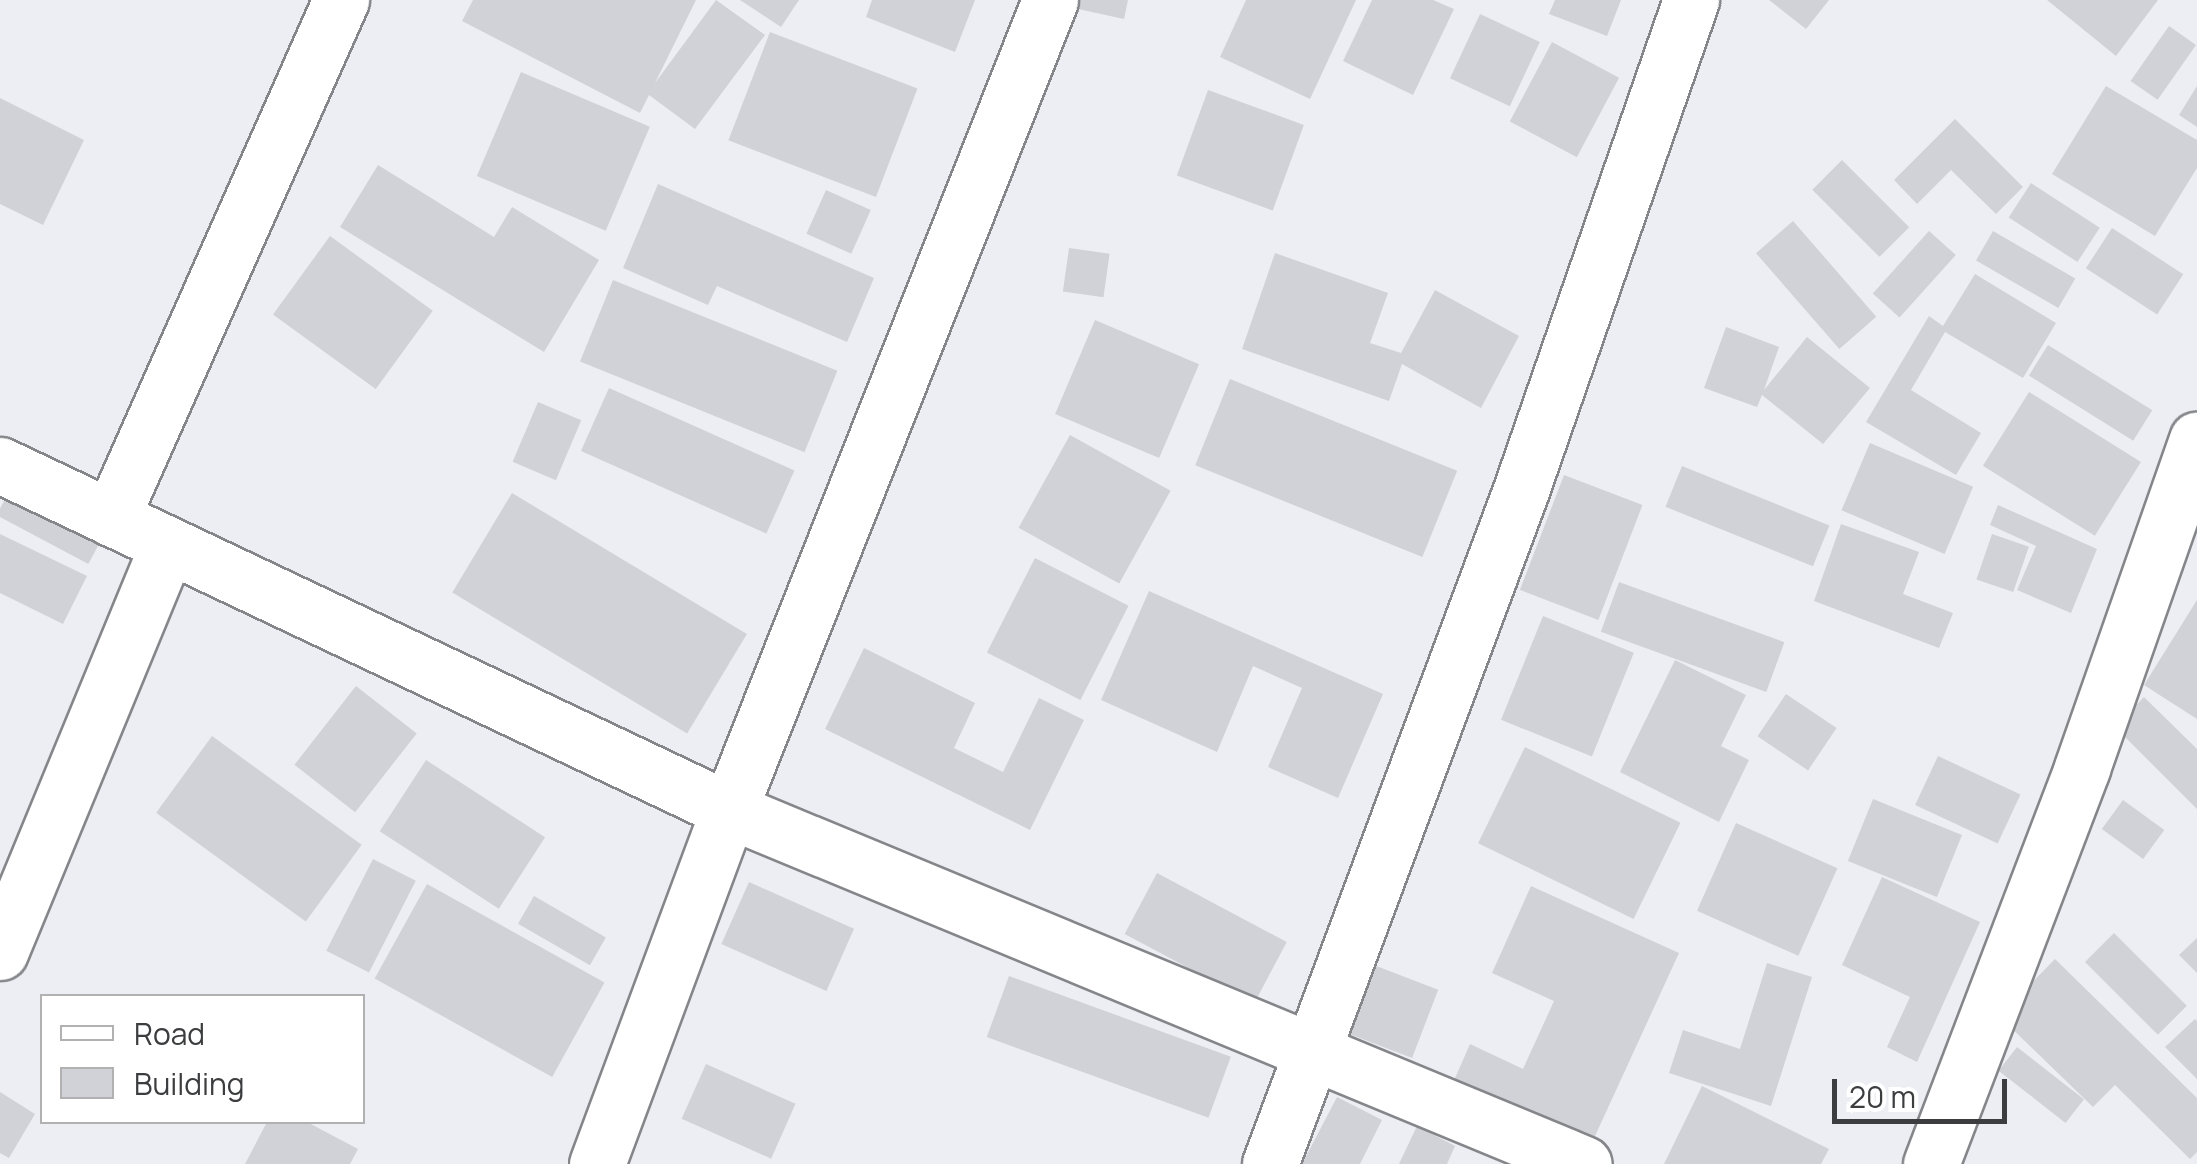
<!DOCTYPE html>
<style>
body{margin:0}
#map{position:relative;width:2197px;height:1164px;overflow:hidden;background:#edeef3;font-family:Manrope,sans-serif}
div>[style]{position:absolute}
.building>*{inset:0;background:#d0d2d7;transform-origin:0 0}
.roads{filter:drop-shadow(2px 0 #84868a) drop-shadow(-2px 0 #84868a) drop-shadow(0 2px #84868a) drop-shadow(0 -2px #84868a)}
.street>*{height:55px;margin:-27.5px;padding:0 27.5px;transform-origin:27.5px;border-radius:27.5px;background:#fff}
span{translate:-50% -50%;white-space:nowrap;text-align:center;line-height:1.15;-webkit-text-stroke:10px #fff;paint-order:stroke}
.legend{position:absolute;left:40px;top:994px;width:325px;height:130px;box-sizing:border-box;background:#fff;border:2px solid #b1b1b2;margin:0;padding:12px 18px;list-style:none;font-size:30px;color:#3c3d3f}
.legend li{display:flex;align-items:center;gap:20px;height:50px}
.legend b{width:50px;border:2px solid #b1b1b2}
.scale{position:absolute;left:1832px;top:1079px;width:175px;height:45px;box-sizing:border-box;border:5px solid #3c3d3f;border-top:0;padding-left:12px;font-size:30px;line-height:35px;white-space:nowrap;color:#3c3d3f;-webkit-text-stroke:8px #fff;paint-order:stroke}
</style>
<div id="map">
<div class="building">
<i style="clip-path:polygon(473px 0,696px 0,655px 83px,716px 0,765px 35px,695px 129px,649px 95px,640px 113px,462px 21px)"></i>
<i style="clip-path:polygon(740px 0,799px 0,781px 27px)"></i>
<i style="clip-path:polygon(872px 0,975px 0,955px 52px,866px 17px)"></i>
<i style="clip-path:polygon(1080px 0,1128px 0,1124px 19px,1078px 9px)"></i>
<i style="clip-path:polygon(1246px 0,1356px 0,1310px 99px,1220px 57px)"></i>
<i style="clip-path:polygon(1372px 0,1433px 0,1454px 9px,1413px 95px,1343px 61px)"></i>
<i style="clip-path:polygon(1555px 0,1621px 0,1607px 36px,1549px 14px)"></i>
<i style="clip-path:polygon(1769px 0,1829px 0,1806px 29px)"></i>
<i style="clip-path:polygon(2047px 0,2158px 0,2116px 56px)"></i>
<i style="left:1480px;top:14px;width:66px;height:71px;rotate:25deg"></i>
<i style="left:2169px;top:26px;width:33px;height:67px;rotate:35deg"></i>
<i style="left:770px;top:32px;width:158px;height:116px;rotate:21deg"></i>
<i style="left:1552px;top:42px;width:76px;height:90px;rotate:28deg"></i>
<i style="left:521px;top:72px;width:140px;height:113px;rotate:23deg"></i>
<i style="clip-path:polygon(2106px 86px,2197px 140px,2197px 168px,2155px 236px,2052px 174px)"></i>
<i style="clip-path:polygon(2197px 86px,2197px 127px,2179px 115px)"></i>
<i style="left:1208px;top:90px;width:102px;height:91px;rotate:20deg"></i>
<i style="clip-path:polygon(0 98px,84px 140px,43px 225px,0 204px)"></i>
<i style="clip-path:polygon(1955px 119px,2023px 187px,1996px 214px,1951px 170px,1917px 204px,1894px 180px)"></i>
<i style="left:1842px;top:160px;width:95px;height:42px;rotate:45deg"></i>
<i style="clip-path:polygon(378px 165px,494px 237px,512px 207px,599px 260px,544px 352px,340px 227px)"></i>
<i style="left:2031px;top:183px;width:82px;height:41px;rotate:33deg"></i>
<i style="clip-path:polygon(658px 184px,874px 278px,847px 342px,717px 286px,708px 305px,623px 268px)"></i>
<i style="left:826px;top:190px;width:49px;height:48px;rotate:24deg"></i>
<i style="left:1793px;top:221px;width:127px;height:49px;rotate:49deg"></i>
<i style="left:2112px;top:228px;width:85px;height:48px;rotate:33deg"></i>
<i style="left:1929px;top:231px;width:36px;height:84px;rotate:42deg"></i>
<i style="left:1993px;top:231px;width:95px;height:34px;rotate:30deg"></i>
<i style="left:330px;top:236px;width:127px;height:97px;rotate:36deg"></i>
<i style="left:1069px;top:248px;width:41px;height:44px;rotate:8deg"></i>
<i style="clip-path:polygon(1275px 253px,1388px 293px,1370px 343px,1401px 353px,1435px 290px,1519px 336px,1481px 408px,1402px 364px,1389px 401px,1242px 349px)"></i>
<i style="clip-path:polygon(1975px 274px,2056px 323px,2023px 378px,1945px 332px,1911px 390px,1981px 433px,1956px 475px,1866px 422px,1929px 316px,1943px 326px)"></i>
<i style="left:613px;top:280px;width:242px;height:88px;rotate:22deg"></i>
<i style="left:1095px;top:320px;width:113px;height:102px;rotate:23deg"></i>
<i style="clip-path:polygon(1726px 327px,1779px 347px,1764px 390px,1807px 337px,1870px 388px,1823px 444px,1762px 395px,1757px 407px,1704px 388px)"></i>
<i style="left:2048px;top:345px;width:123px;height:36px;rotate:32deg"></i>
<i style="left:1230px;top:379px;width:245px;height:93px;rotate:22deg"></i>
<i style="left:609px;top:388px;width:203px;height:69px;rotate:24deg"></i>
<i style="left:2029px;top:392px;width:132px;height:87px;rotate:32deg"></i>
<i style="left:538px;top:402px;width:47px;height:65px;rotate:23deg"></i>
<i style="left:1070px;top:435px;width:115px;height:106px;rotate:29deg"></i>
<i style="left:1870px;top:443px;width:112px;height:73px;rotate:23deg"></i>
<i style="left:1682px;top:466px;width:159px;height:44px;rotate:22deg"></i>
<i style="left:20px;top:471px;width:104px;height:50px;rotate:28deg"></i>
<i style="left:1564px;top:475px;width:84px;height:123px;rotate:21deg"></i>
<i style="left:512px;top:493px;width:274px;height:116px;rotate:31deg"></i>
<i style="clip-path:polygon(1998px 505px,2097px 549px,2071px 613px,2017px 590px,2036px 546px,1990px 525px)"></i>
<i style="clip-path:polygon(1841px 524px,1919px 552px,1903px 594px,1953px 613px,1939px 648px,1814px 601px)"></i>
<i style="clip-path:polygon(0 534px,87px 576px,63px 624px,0 593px)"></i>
<i style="left:1992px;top:534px;width:39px;height:48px;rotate:19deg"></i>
<i style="left:1035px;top:558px;width:105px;height:106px;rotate:27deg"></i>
<i style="left:1619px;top:582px;width:176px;height:53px;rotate:20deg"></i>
<i style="clip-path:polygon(1149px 591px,1383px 694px,1338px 798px,1268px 767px,1302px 688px,1253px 666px,1217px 752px,1101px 700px)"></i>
<i style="clip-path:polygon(2197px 600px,2197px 719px,2144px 685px)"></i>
<i style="left:1543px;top:616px;width:98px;height:112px;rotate:22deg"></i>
<i style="clip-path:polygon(864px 648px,975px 703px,954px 748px,1003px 772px,1039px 698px,1084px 720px,1030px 830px,825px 729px)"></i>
<i style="clip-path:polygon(1675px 660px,1746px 695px,1721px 746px,1749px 760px,1719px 822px,1620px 772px)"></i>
<i style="left:356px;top:686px;width:77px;height:100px;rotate:38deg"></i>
<i style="left:1786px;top:694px;width:61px;height:51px;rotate:34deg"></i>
<i style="clip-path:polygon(2144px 697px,2197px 749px,2197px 809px,2115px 727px)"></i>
<i style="left:212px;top:736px;width:185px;height:95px;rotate:36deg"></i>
<i style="left:1525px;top:747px;width:173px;height:107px;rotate:26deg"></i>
<i style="left:1938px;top:756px;width:91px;height:54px;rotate:25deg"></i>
<i style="left:426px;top:760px;width:142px;height:85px;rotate:33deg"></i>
<i style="left:1873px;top:799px;width:96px;height:67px;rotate:22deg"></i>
<i style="left:2123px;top:800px;width:51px;height:36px;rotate:36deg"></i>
<i style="left:1736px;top:823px;width:111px;height:96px;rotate:24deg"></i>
<i style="left:373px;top:859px;width:48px;height:103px;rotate:27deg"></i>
<i style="left:1157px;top:873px;width:147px;height:69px;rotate:28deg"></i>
<i style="clip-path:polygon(1882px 877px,1980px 922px,1917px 1062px,1887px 1047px,1910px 997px,1842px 965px)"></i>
<i style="left:749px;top:882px;width:115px;height:68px;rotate:24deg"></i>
<i style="left:427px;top:884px;width:203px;height:108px;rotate:29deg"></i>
<i style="clip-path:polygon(1531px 886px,1679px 953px,1590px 1147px,1452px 1085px,1470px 1044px,1523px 1069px,1554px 1001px,1492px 973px)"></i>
<i style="left:534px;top:896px;width:83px;height:32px;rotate:30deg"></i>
<i style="left:2114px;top:933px;width:103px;height:41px;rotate:45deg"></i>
<i style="clip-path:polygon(2197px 938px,2197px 973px,2179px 955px)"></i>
<i style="clip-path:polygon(2055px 959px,2197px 1098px,2197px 1152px,2190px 1159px,2115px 1085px,2093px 1107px,1999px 1016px)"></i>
<i style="clip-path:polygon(1767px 963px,1812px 977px,1771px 1106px,1669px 1073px,1683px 1030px,1740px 1049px)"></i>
<i style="left:1371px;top:964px;width:72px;height:73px;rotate:21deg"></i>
<i style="left:1009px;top:976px;width:236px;height:65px;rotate:20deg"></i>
<i style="clip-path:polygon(2195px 1019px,2197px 1021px,2197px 1079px,2165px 1047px)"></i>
<i style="left:2017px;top:1047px;width:85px;height:30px;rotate:38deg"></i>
<i style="left:706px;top:1064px;width:98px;height:60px;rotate:24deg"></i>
<i style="clip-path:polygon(1702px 1086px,1829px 1149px,1821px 1164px,1664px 1164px)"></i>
<i style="clip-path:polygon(0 1092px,35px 1114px,9px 1158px,0 1153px)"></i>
<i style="clip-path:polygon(1337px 1097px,1382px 1120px,1360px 1164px,1302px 1164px)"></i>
<i style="clip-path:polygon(267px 1122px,307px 1122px,358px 1149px,350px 1164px,245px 1164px)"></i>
<i style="clip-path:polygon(1417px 1126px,1455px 1146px,1447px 1164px,1399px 1164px)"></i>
</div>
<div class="roads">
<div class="street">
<i style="left:0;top:465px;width:807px;rotate:25.33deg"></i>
<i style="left:729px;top:810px;width:925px;rotate:22.49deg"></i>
<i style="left:111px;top:518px;width:567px;rotate:-66.06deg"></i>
<i style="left:0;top:952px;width:440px;rotate:-67.6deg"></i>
<i style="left:597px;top:1164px;width:378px;rotate:-69.6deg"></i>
<i style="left:729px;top:810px;width:871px;rotate:-68.38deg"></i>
<i style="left:1270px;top:1164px;width:716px;rotate:-69.57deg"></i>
<i style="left:1520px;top:493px;width:522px;rotate:-70.87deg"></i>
<i style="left:1931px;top:1164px;width:424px;rotate:-69.1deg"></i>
<i style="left:2082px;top:768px;width:348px;rotate:-70.7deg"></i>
</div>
</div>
<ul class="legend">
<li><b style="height:12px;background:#fff"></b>Road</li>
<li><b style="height:28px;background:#d0d2d7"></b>Building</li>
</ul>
<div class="scale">20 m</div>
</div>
